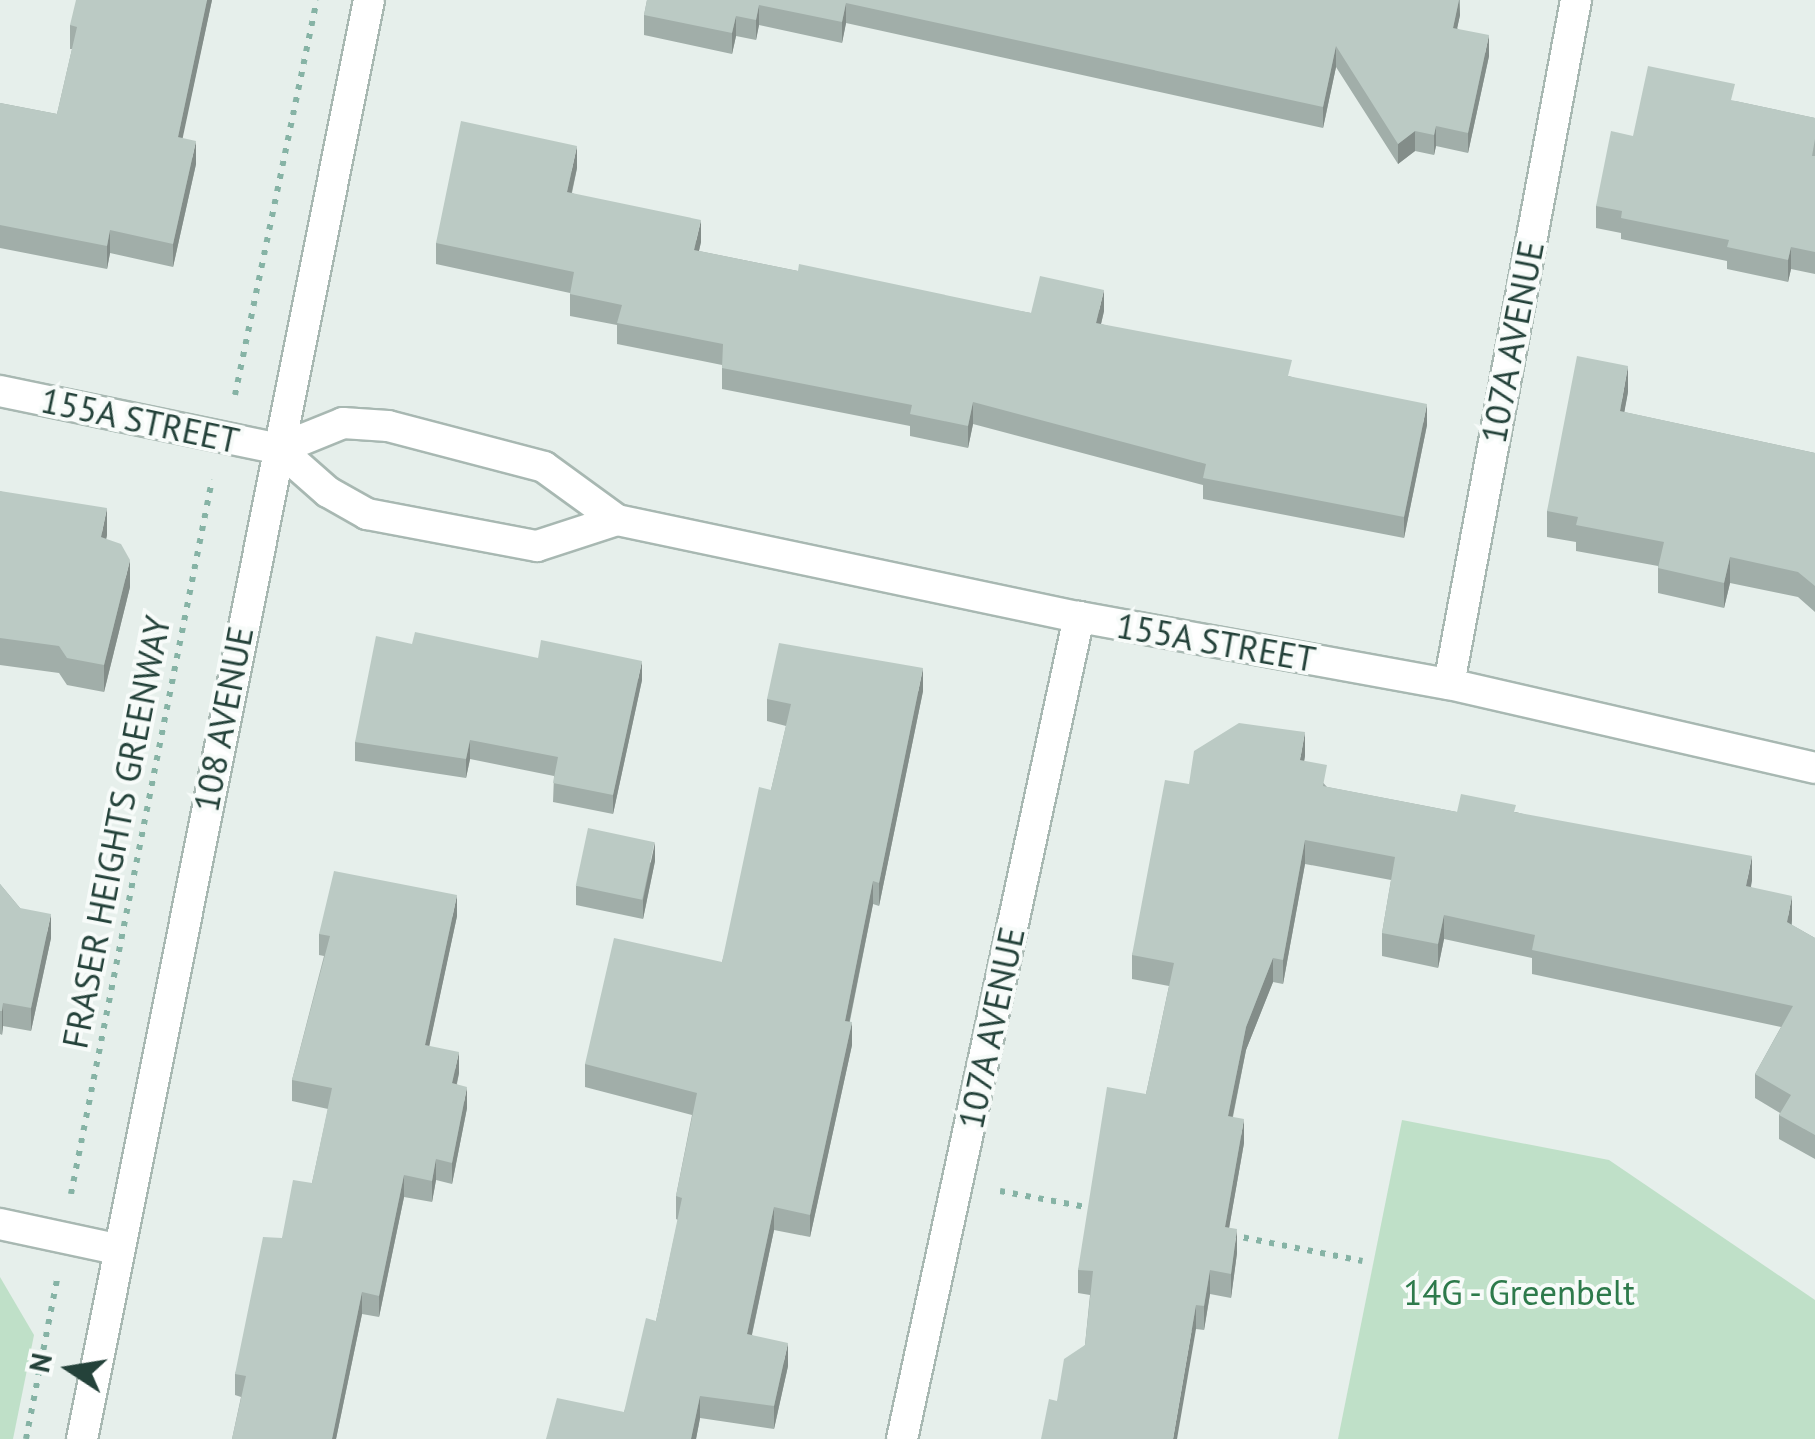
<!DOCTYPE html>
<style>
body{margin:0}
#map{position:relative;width:1815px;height:1439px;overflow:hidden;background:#e6efeb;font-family:"PT Sans",sans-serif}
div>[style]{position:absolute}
.green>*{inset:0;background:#bfe0c8}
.path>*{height:6px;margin-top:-3px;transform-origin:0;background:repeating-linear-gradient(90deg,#86b3a5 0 5px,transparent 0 13px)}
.roads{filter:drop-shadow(2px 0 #a8b8b2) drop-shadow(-2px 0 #a8b8b2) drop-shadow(0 2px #a8b8b2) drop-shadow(0 -2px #a8b8b2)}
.minor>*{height:30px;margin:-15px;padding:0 15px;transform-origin:15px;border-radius:15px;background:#fff}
.wall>*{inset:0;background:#a1aea9}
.shaded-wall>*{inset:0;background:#838d89}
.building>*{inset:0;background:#bbcac4;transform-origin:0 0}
span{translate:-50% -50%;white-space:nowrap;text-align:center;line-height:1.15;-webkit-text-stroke:8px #f7fbf9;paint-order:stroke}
.street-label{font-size:35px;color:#24423a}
.park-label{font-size:35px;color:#2d7a4b}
.north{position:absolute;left:20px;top:1319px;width:100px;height:100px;-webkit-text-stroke:8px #f7fbf9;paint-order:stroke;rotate:282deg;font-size:28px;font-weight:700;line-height:40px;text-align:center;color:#24423a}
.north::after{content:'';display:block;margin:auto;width:35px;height:45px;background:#24423a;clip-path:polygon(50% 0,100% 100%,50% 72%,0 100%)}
</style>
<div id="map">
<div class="green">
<i style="clip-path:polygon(1402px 1120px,1609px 1160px,1815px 1300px,1815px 1439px,1338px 1439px)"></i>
<i style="clip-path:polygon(0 1277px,34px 1335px,13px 1439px,0 1439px)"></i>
</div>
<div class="path">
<i style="left:235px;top:395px;width:403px;rotate:-78.3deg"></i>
<i style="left:1000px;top:1191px;width:98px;rotate:10.6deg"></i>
<i style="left:71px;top:1194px;width:728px;rotate:-78.83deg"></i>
<i style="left:1231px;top:1235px;width:134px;rotate:11.2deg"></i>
<i style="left:26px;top:1439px;width:162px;rotate:-79deg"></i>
</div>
<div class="roads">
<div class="minor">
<i style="left:0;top:391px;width:285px;rotate:11.7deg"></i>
<i style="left:279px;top:449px;width:65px;rotate:41.3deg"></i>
<i style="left:328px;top:492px;width:45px;rotate:29.4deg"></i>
<i style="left:367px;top:514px;width:173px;rotate:10.7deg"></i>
<i style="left:537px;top:546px;width:84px;rotate:-18deg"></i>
<i style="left:279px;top:449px;width:69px;rotate:-22.1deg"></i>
<i style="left:343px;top:423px;width:45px;rotate:3.8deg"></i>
<i style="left:388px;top:426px;width:161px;rotate:14.7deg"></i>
<i style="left:544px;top:467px;width:90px;rotate:36deg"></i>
<i style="left:617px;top:520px;width:472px;rotate:11.9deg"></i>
<i style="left:1079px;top:617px;width:376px;rotate:10.3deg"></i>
<i style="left:1449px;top:684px;width:376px;rotate:12.9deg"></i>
<i style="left:1449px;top:684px;width:696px;rotate:-79.48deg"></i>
<i style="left:0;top:1224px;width:120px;rotate:12.1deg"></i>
<i style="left:82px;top:1439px;width:1467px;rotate:-78.72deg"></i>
<i style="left:902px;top:1439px;width:841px;rotate:-77.85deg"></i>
</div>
</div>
<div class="wall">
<i style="clip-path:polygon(212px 0,182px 138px,196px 164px,173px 267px,110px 253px,107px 269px,0 248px,0 103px,57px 114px,72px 49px,70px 49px,70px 25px)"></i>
<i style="clip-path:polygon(647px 0,1460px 0,1460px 15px,1457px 28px,1489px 56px,1468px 153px,1436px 146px,1434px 155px,1415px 151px,1398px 164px,1336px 67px,1323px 128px,846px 23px,842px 43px,759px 25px,756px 40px,736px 36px,732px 54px,644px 35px,644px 15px)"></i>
<i style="clip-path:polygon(1735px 101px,1815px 118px,1815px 274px,1791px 269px,1788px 282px,1727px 269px,1727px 261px,1621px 239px,1621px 233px,1596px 228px,1596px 206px,1633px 136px)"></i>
<i style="clip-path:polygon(577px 168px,572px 193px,701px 242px,699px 251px,798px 271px,1031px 313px,1104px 311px,1101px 324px,1292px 377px,1427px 425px,1404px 538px,1203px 499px,1203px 485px,973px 424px,968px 448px,910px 436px,910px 426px,722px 389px,722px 365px,617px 344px,617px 325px,570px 316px,570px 293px,436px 264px,436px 243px)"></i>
<i style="clip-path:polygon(1628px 392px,1624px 412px,1815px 453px,1815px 612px,1798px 597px,1730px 583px,1724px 608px,1658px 593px,1658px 566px,1576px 551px,1576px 542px,1547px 537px,1547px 511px)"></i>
<i style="clip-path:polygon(0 491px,107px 535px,106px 539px,130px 587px,104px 692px,67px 685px,59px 673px,0 665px)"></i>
<i style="clip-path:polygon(412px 644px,642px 680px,613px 814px,553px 802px,554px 776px,470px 759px,466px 778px,355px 761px,355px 742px)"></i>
<i style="clip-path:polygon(923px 691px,879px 906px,873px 904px,850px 1021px,852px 1045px,810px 1237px,774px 1230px,752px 1335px,788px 1366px,774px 1429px,700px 1418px,696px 1439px,546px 1439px,624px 1412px,656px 1321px,678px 1220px,676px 1219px,676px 1196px,692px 1115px,585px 1087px,585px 1064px,722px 962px,771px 790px,786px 726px,767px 721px,767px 699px)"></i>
<i style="clip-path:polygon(1305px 756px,1304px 761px,1327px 787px,1457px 812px,1516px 812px,1752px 880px,1751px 887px,1792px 920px,1792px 925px,1815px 938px,1815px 1159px,1779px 1139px,1779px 1115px,1780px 1113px,1755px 1098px,1755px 1074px,1781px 1027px,1532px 974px,1532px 958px,1444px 939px,1438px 968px,1382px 956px,1382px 933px,1391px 880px,1305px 864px,1283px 984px,1273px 982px,1246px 1050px,1233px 1117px,1244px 1143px,1229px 1228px,1237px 1253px,1231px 1298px,1210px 1294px,1204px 1330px,1196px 1329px,1057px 1401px,1085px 1345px,1090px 1295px,1078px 1293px,1078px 1270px,1146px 1094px,1169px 986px,1132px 979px,1132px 955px,1189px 784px)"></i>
<i style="clip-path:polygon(655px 861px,643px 919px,576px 905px,576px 886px)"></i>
<i style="clip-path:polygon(0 884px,20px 908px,51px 938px,31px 1031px,3px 1026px,2px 1035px,0 1034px)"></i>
<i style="clip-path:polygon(457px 916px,429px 1046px,459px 1073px,457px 1084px,467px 1108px,452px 1184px,436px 1180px,432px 1202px,404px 1197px,379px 1317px,362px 1314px,336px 1439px,232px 1439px,241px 1397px,235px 1395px,235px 1374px,282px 1238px,312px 1183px,328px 1109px,292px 1101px,292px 1080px,324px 956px,319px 955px,319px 934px)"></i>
</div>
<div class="shaded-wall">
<i style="clip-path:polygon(207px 0,212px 0,178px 160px,178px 137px)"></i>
<i style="clip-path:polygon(1459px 0,1460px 15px,1453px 48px,1453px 28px)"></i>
<i style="clip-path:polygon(846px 3px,846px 23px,842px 43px,842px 22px)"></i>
<i style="clip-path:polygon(759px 5px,759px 25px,756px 40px,756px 20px)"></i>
<i style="clip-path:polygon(736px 16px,736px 36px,732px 54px,732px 33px)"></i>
<i style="clip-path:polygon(1489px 35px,1489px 56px,1468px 153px,1468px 133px)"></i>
<i style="clip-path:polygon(1336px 46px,1336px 67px,1323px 128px,1323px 107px)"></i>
<i style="clip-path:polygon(1436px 126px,1436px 146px,1434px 155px,1434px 135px)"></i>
<i style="clip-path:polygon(1415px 131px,1415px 151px,1398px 164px,1398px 144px)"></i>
<i style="clip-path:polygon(196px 141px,196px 164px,173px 267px,173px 244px)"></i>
<i style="clip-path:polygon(577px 146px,577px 168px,567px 213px,567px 192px)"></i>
<i style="clip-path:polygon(701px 220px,701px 242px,694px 271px,694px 250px)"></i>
<i style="clip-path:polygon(110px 230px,110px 253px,107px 269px,107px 246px)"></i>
<i style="clip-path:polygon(1791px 247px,1791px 269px,1788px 282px,1788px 260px)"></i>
<i style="clip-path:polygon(1104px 290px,1104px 311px,1096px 345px,1096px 323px)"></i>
<i style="clip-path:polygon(1628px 366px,1628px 392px,1620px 436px,1620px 411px)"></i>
<i style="clip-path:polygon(973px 402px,973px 424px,968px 448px,968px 426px)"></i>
<i style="clip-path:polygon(1427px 404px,1427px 425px,1404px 538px,1404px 517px)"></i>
<i style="clip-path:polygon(107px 508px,107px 535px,101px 564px,101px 537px)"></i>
<i style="clip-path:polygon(1730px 557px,1730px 583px,1724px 608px,1724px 583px)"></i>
<i style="clip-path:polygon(130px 560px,130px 587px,104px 692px,104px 665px)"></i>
<i style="clip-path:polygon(642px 661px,642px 680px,613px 814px,613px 795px)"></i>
<i style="clip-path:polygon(923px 668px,923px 691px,879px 906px,879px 883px)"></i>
<i style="clip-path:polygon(1305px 732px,1305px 756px,1300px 784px,1300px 760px)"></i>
<i style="clip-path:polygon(470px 740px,470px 759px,466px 778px,466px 759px)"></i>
<i style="clip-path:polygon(1305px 840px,1305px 864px,1283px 984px,1283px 960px)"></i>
<i style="clip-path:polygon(655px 842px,655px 861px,643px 919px,643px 900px)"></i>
<i style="clip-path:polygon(1752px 856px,1752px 880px,1746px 910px,1746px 886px)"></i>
<i style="clip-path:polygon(873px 881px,873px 904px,845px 1043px,845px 1021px)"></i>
<i style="clip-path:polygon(457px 895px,457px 916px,425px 1066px,425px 1045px)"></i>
<i style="clip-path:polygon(1792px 896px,1792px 920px,1787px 946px,1787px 922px)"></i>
<i style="clip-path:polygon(51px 914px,51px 938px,31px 1031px,31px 1008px)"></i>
<i style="clip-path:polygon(1444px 915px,1444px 939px,1438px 968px,1438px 944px)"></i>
<i style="clip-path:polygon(1273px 958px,1273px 982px,1246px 1050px,1228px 1139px,1228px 1116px,1246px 1027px)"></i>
<i style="clip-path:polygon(3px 1003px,3px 1026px,2px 1035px,2px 1011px)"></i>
<i style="clip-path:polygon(852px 1022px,852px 1045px,810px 1237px,810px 1215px)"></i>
<i style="clip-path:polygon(459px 1052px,459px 1073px,452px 1104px,452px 1083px)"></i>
<i style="clip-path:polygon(467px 1087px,467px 1108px,452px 1184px,452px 1163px)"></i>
<i style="clip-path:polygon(1244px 1119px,1244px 1143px,1225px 1251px,1225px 1227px)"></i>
<i style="clip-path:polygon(436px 1159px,436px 1180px,432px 1202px,432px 1181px)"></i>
<i style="clip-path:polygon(404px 1175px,404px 1197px,379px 1317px,379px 1296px)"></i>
<i style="clip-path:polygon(774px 1207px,774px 1230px,747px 1357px,747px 1334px)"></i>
<i style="clip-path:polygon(1237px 1229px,1237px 1253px,1231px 1298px,1231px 1274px)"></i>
<i style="clip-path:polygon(1210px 1270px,1210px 1294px,1204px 1330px,1204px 1306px)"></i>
<i style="clip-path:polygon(362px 1292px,362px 1314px,336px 1439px,332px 1439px)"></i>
<i style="clip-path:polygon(1196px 1305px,1196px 1329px,1177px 1439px,1173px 1439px)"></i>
<i style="clip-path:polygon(788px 1343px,788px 1366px,774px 1429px,774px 1406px)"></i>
<i style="clip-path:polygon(700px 1396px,700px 1418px,696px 1439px,691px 1439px)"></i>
</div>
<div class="building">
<i style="clip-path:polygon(76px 0,207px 0,178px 137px,196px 141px,173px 244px,110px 230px,107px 246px,0 225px,0 103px,57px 114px,77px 27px,70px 25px)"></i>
<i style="clip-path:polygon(647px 0,1459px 0,1453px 28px,1489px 35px,1468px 133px,1436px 126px,1434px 135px,1415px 131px,1398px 144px,1336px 46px,1323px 107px,846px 3px,842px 22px,759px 5px,756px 20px,736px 16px,732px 33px,644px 15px)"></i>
<i style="clip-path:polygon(1648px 66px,1735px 84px,1731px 100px,1815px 118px,1815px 139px,1812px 156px,1815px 156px,1815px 252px,1791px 247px,1788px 260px,1727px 247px,1729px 240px,1621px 218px,1622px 211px,1596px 206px,1611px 131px,1633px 136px)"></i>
<i style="clip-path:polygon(461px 121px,577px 146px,567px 192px,701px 220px,694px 250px,798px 271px,799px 264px,1031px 313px,1040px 276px,1104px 290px,1096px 323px,1292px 360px,1288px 376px,1427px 404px,1404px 517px,1203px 478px,1206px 464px,973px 402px,968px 426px,910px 414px,912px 405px,722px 368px,723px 344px,617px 323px,622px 305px,570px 294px,574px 272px,436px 243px)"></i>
<i style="clip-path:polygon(1577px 356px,1628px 366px,1620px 411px,1815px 453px,1815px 586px,1798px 572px,1730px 557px,1724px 583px,1658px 568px,1664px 542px,1576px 525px,1578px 517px,1547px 511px)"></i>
<i style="clip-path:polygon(0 491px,107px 508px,101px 537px,121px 544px,130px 560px,104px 665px,67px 658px,59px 646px,0 638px)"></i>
<i style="clip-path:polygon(415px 632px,538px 658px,541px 640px,642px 661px,613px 795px,553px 783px,558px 757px,470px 740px,466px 759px,355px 742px,376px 636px,412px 644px)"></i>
<i style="clip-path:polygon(779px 643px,923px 668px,879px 883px,873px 881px,845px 1021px,852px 1022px,810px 1215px,774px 1207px,747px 1334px,788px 1343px,774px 1406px,700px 1396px,691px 1439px,546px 1439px,557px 1398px,624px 1412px,646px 1318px,656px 1321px,682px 1198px,676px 1196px,697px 1093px,585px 1064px,614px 938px,722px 962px,759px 787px,771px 790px,791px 704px,767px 699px)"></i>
<i style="clip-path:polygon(1239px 723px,1305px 732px,1300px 760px,1327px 765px,1323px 786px,1457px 812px,1461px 794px,1516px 805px,1514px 812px,1752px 856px,1746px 886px,1792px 896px,1787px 922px,1815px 938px,1815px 1135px,1779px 1115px,1791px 1095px,1755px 1074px,1793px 1006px,1532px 950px,1535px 935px,1444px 915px,1438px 944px,1382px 933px,1395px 857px,1305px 840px,1283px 960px,1273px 958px,1246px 1027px,1228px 1116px,1244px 1119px,1225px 1227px,1237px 1229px,1231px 1274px,1210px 1270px,1204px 1306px,1196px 1305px,1173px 1439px,1041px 1439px,1049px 1399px,1057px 1401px,1064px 1359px,1085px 1345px,1093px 1271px,1078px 1270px,1107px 1087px,1146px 1094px,1174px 963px,1132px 955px,1165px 780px,1189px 784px,1194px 751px)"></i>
<i style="left:588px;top:828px;width:68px;height:59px;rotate:12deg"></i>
<i style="clip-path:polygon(334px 871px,457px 895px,425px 1045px,459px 1052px,452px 1083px,467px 1087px,452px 1163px,436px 1159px,432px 1181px,404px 1175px,379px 1296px,362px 1292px,332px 1439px,232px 1439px,246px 1376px,235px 1374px,263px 1237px,282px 1238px,293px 1180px,312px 1183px,332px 1088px,292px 1080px,330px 936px,319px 934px)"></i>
<i style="clip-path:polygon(0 884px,20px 908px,51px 914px,31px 1008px,3px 1003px,2px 1011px,0 1011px)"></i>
</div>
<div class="street-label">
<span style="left:1512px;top:342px;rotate:-79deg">107A AVENUE</span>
<span style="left:140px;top:420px;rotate:12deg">155A STREET</span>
<span style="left:1216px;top:642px;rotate:10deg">155A STREET</span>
<span style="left:223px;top:719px;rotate:-79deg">108 AVENUE</span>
<span style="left:116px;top:832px;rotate:-79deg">FRASER HEIGHTS GREENWAY</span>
<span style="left:991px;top:1028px;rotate:-78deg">107A AVENUE</span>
</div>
<div class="park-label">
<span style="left:1519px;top:1292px">14G - Greenbelt</span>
</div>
<div class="north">N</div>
</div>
